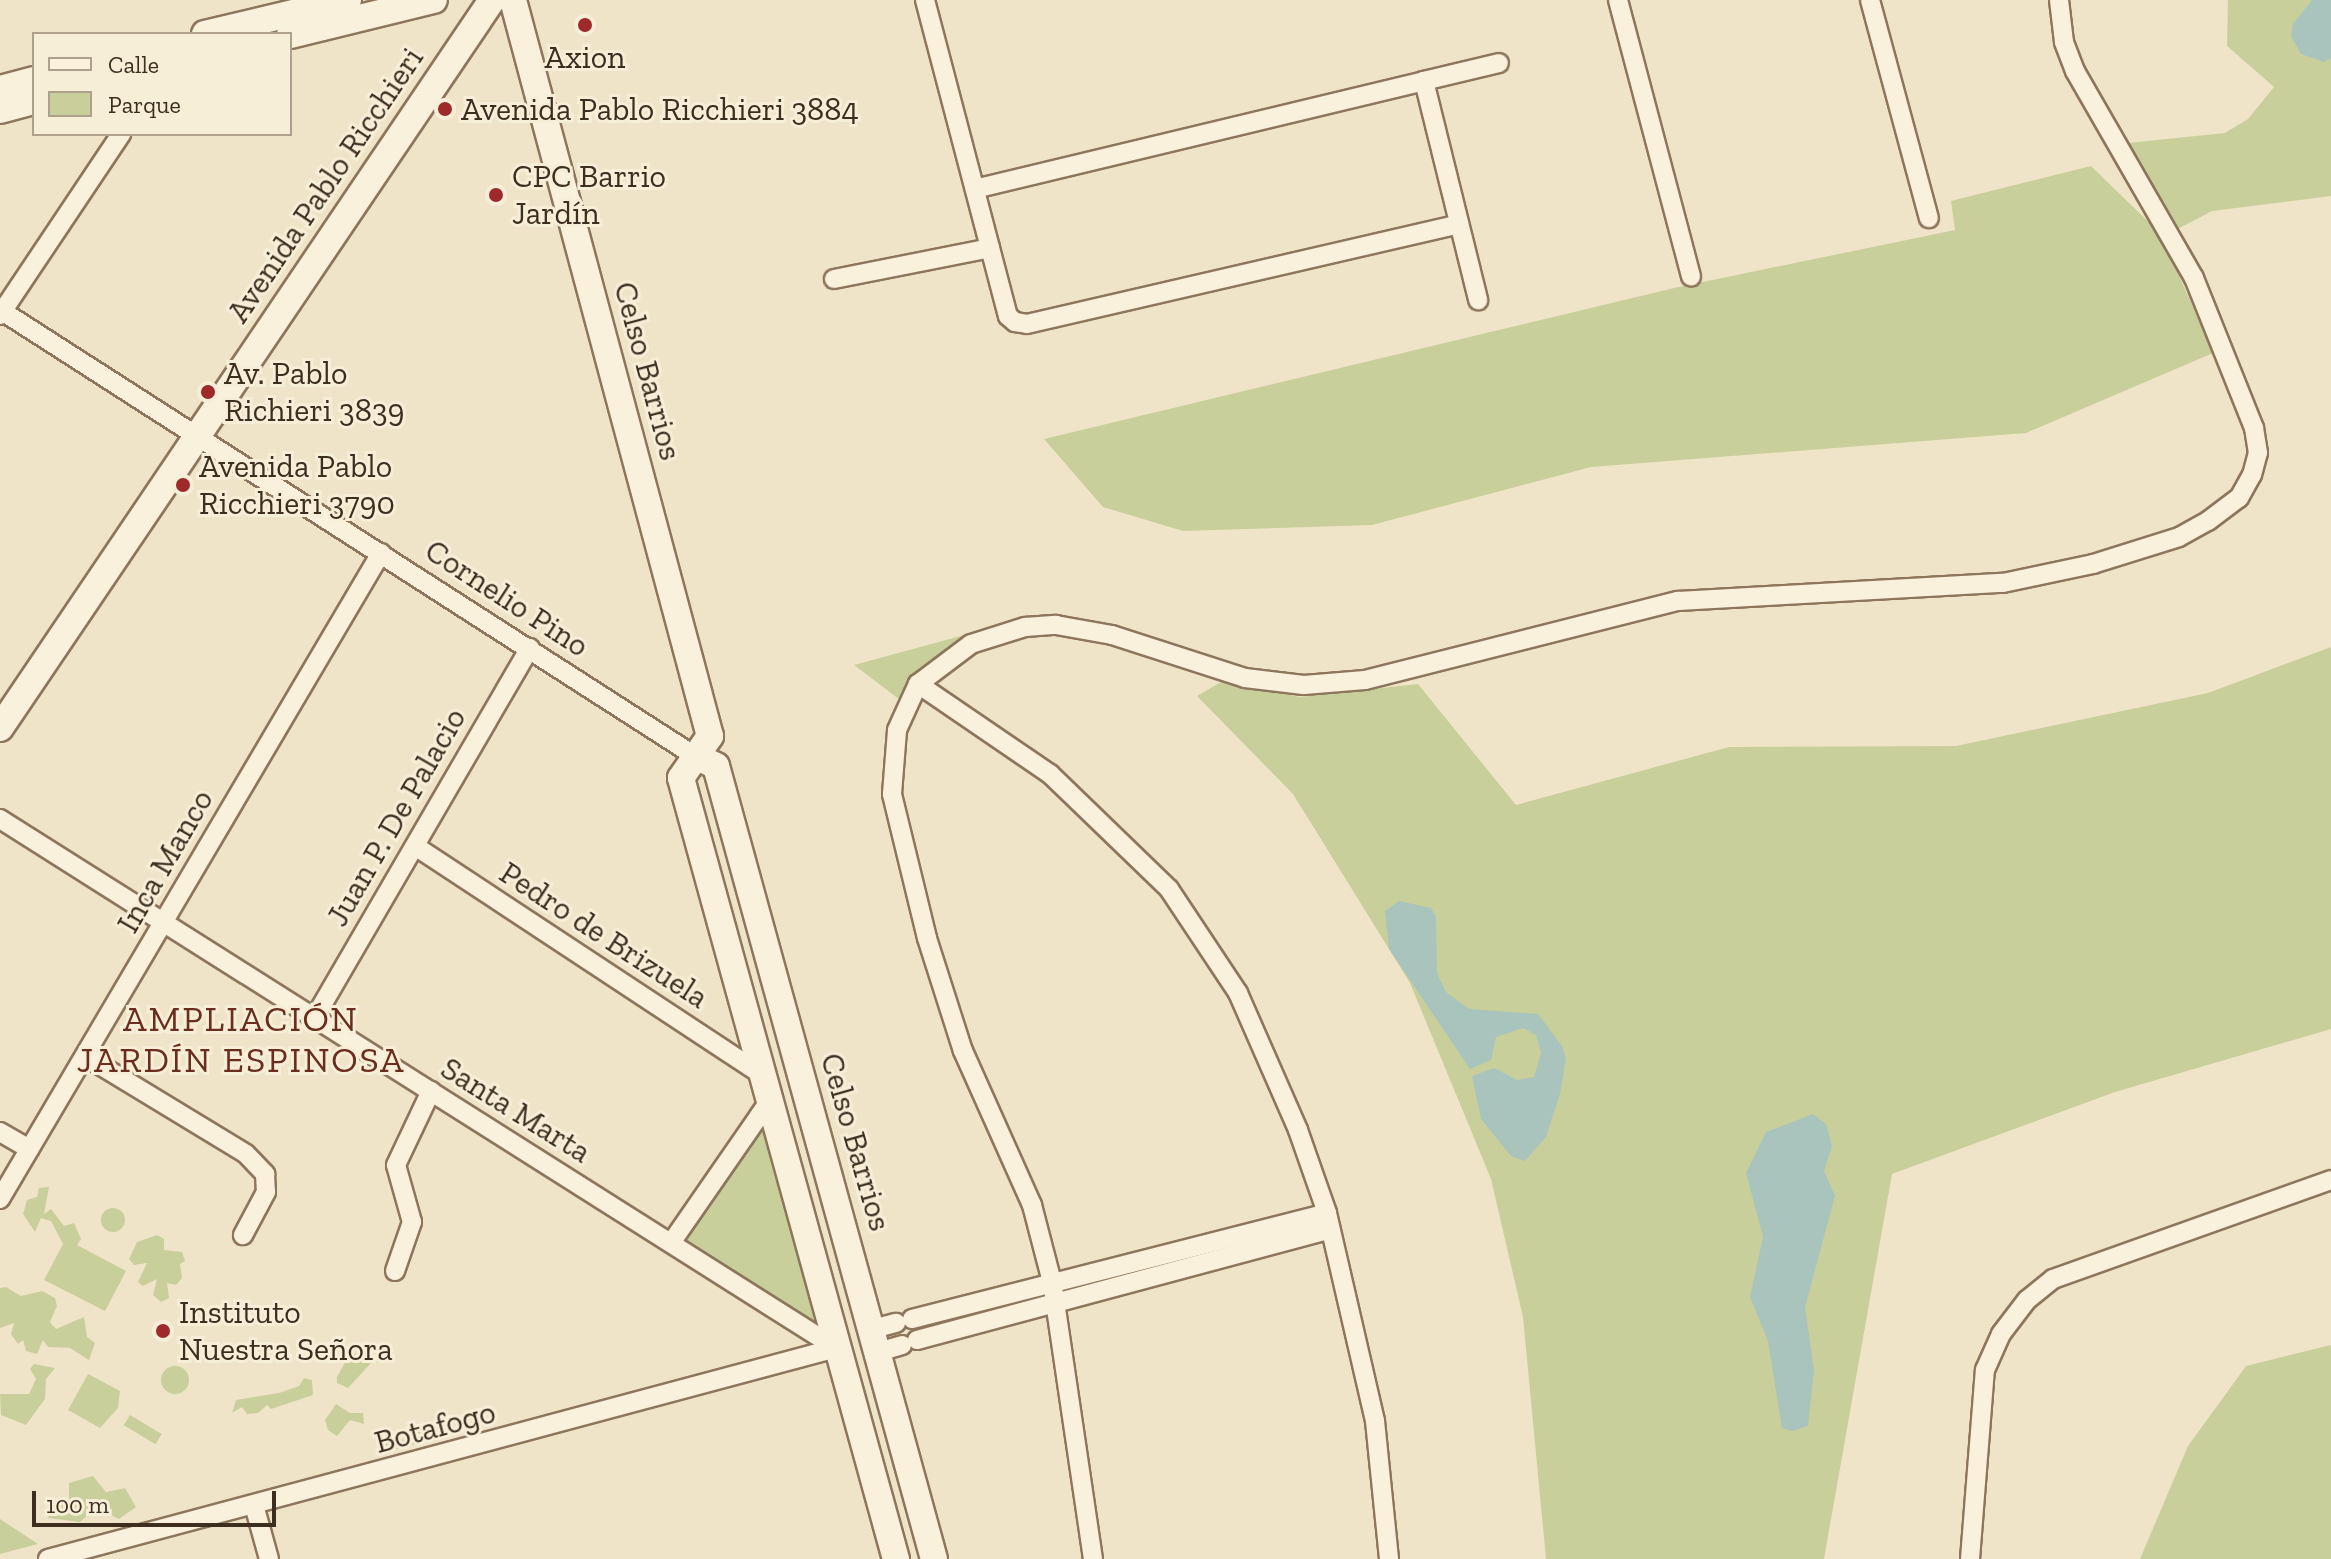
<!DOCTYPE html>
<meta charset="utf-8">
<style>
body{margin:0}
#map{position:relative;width:2331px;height:1559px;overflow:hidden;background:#f0e4c8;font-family:"Zilla Slab",serif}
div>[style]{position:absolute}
.green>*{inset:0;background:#c9cf9b;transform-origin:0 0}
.round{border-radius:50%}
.water>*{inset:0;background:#a9c4bc}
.roads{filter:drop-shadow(2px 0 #8d765c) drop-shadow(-2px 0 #8d765c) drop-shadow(0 2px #8d765c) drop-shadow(0 -2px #8d765c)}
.minor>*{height:18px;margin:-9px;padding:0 9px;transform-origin:9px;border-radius:9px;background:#faf1dc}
.secondary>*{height:26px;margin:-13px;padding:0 13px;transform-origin:13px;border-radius:13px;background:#faf1dc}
.dots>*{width:22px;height:22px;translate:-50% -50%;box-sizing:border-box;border:4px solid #f7eed8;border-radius:50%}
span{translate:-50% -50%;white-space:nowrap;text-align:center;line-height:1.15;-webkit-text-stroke:6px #f7eed8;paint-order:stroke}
.poi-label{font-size:32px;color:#3d2e20}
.left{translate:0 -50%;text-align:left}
.street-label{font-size:32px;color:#3d2e20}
.quarter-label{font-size:36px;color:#6b2e1e;letter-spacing:2px}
.legend{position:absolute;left:32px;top:32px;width:260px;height:104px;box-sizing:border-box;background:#f7eed8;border:2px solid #ada18e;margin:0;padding:10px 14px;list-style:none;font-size:24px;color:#3d2e20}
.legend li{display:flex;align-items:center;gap:16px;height:40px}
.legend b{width:40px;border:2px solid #ada18e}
.scale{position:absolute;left:32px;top:1491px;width:244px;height:36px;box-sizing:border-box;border:4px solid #3d2e20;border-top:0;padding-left:10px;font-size:24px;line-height:28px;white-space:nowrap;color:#3d2e20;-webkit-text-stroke:6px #f7eed8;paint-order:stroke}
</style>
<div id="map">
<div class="green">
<i style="clip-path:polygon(2228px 0,2331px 0,2331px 196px,2212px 211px,2170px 233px,2118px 144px,2225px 133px,2248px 119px,2274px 87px,2227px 46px)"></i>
<i style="clip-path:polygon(2091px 166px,2161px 234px,2213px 353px,2026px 433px,1591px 467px,1372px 525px,1183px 531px,1103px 507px,1044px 439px,1674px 288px,1955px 230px,1951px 201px)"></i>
<i style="clip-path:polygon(968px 634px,971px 644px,908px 706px,854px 665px)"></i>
<i style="clip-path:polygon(2331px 647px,2331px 1029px,2115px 1092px,1892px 1174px,1824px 1559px,1546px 1559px,1523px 1317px,1491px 1179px,1410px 983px,1293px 794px,1197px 696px,1228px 678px,1299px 697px,1418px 684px,1516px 805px,1729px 747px,1956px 746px,2208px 693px)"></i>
<i style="clip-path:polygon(768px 1120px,825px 1332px,681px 1242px)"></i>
<i style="clip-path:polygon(49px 1187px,44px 1214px,51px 1209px,64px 1226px,74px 1223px,81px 1239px,77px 1245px,126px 1271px,105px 1311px,44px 1280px,63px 1244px,51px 1221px,41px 1218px,35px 1232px,23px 1214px,27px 1200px,37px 1197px,39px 1188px)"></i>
<i class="round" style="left:101px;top:1208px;width:24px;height:24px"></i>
<i style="clip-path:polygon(157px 1235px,164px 1239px,164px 1250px,182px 1252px,185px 1261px,180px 1264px,182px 1278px,176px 1285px,167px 1283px,169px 1298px,161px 1302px,153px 1295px,157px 1279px,143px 1286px,138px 1282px,147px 1263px,134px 1265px,129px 1259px,137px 1242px)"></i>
<i style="clip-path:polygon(6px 1287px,21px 1296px,42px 1291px,55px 1298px,57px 1306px,50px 1322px,56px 1329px,84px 1317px,87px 1337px,95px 1343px,89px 1360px,70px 1348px,48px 1347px,43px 1340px,37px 1354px,26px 1351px,23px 1340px,18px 1344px,11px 1334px,14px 1323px,0 1328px,0 1288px)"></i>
<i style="clip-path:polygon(2331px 1345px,2331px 1559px,2140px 1559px,2188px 1446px,2246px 1366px)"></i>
<i style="clip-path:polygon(351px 1352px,372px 1362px,348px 1388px,337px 1383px,337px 1377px)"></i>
<i style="clip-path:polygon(34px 1364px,55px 1368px,46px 1379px,45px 1399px,26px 1425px,1px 1415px,0 1394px,29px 1394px,36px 1379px,30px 1369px)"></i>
<i class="round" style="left:161px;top:1366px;width:28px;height:28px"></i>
<i style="clip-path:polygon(88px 1374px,120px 1391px,118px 1408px,100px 1428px,68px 1410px)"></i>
<i style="clip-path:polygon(304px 1378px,312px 1380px,313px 1395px,271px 1409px,267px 1405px,258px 1413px,247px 1414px,242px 1407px,232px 1413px,236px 1400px,279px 1393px,299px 1386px)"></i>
<i style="clip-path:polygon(336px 1404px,350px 1413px,363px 1413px,364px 1424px,350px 1420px,337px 1436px,328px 1430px,325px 1420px)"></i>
<i style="left:130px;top:1415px;width:37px;height:12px;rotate:31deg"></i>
<i style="clip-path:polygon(443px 1423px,450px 1428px,449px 1435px,385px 1452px,386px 1437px,405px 1440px,413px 1430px,425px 1433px)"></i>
<i style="clip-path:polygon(93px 1476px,106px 1492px,125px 1488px,136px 1507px,119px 1519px,96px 1508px,80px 1522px,48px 1518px,53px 1500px,69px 1502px,69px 1483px)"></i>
<i style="clip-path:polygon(0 1519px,38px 1544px,0 1554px)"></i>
</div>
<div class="water">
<i style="clip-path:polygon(2312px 0,2331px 0,2331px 58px,2324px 62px,2301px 54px,2291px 36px,2293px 24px)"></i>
<i style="clip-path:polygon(1399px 901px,1431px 908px,1436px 917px,1437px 973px,1446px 992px,1469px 1009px,1538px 1014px,1562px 1046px,1566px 1059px,1560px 1094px,1546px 1137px,1525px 1161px,1511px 1156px,1481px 1119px,1472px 1076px,1494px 1068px,1517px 1080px,1534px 1077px,1541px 1053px,1536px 1035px,1523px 1028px,1496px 1037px,1491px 1060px,1470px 1069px,1389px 949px,1385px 911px)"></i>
<i style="clip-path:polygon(1813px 1114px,1826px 1124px,1832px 1146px,1824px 1171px,1835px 1196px,1805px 1307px,1814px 1370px,1808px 1426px,1792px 1431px,1782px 1428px,1768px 1341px,1750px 1297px,1763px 1237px,1746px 1173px,1766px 1132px)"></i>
</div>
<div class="roads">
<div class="minor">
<i style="left:925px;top:0;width:327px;rotate:75.3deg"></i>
<i style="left:1008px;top:316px;width:9px;rotate:41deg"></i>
<i style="left:1015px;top:322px;width:12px;rotate:9deg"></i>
<i style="left:1027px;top:324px;width:443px;rotate:-13deg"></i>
<i style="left:1618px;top:0;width:286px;rotate:75.2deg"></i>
<i style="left:1870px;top:0;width:226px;rotate:74.9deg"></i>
<i style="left:1424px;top:81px;width:77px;rotate:-13.5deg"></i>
<i style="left:975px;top:189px;width:462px;rotate:-13.5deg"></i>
<i style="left:1424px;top:81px;width:226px;rotate:76.1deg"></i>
<i style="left:834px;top:279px;width:159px;rotate:-11.2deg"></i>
<i style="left:2px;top:311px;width:824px;rotate:32.71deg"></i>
<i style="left:0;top:315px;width:218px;rotate:-56.2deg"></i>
<i style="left:918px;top:684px;width:160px;rotate:34.3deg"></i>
<i style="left:1050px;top:774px;width:165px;rotate:44deg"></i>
<i style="left:1169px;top:889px;width:125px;rotate:56.4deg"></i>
<i style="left:1238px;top:993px;width:150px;rotate:66.3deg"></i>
<i style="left:1298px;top:1130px;width:88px;rotate:70.7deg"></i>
<i style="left:1327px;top:1213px;width:213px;rotate:77deg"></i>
<i style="left:1375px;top:1421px;width:139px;rotate:84.2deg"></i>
<i style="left:0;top:819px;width:989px;rotate:32.32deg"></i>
<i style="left:415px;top:846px;width:414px;rotate:33.4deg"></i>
<i style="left:315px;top:1017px;width:427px;rotate:-59.8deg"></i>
<i style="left:85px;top:1056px;width:188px;rotate:31.3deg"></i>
<i style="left:246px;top:1154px;width:28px;rotate:46deg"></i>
<i style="left:265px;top:1174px;width:18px;rotate:87deg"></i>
<i style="left:266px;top:1192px;width:49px;rotate:118.1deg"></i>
<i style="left:0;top:1132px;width:34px;rotate:30deg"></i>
<i style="left:0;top:1199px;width:750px;rotate:-59.47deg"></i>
<i style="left:671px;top:1243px;width:170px;rotate:-55.3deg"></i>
<i style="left:395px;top:1271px;width:52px;rotate:-70.9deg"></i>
<i style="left:412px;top:1222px;width:59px;rotate:-105.7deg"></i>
<i style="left:396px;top:1165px;width:82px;rotate:-64.7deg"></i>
<i style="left:912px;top:1319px;width:428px;rotate:-14.3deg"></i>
<i style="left:873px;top:1329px;width:24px;rotate:-15deg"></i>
<i style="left:917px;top:1340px;width:428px;rotate:-15deg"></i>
<i style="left:878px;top:1352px;width:25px;rotate:-16deg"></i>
<i style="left:254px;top:1505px;width:56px;rotate:74.5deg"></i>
<i style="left:48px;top:1559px;width:816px;rotate:-14.99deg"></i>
<i style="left:1093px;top:1559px;width:280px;rotate:-98.4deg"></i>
<i style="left:1052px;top:1282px;width:80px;rotate:-104.6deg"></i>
<i style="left:1032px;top:1205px;width:169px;rotate:-114.1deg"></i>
<i style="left:963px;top:1051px;width:119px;rotate:-107.7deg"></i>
<i style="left:927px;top:938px;width:148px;rotate:-103.7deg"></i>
<i style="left:892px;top:794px;width:64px;rotate:-85.5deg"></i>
<i style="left:897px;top:730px;width:51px;rotate:-65.5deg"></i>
<i style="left:918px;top:684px;width:66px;rotate:-37deg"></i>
<i style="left:971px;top:644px;width:57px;rotate:-17.5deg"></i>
<i style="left:1025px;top:627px;width:31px;rotate:-4deg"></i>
<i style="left:1056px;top:625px;width:57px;rotate:10.1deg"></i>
<i style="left:1112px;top:635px;width:140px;rotate:17.9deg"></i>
<i style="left:1245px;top:678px;width:59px;rotate:6.8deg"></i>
<i style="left:1304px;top:685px;width:61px;rotate:-4.7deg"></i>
<i style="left:1365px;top:680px;width:323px;rotate:-14.2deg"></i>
<i style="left:1678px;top:601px;width:325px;rotate:-3.2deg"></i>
<i style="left:2003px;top:583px;width:92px;rotate:-11.9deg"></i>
<i style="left:2093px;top:564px;width:90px;rotate:-17.4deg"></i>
<i style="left:2179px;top:537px;width:33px;rotate:-29deg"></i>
<i style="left:2208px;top:521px;width:39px;rotate:-37deg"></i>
<i style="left:2239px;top:498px;width:26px;rotate:-61deg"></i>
<i style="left:2252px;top:475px;width:23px;rotate:-75deg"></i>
<i style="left:2258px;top:453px;width:25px;rotate:-99deg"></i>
<i style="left:2254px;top:428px;width:162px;rotate:-111.8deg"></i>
<i style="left:2194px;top:278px;width:239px;rotate:-119.9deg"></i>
<i style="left:2075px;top:71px;width:31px;rotate:-111deg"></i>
<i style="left:2064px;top:42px;width:42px;rotate:-96.8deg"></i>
<i style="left:1970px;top:1559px;width:190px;rotate:-85.5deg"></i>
<i style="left:1985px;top:1370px;width:39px;rotate:-66deg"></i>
<i style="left:2001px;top:1334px;width:43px;rotate:-52.6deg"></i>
<i style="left:2027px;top:1300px;width:33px;rotate:-39deg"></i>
<i style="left:2053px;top:1279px;width:295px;rotate:-19.6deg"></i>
</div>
<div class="secondary">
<i style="left:513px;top:0;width:762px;rotate:75.02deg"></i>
<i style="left:710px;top:736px;width:51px;rotate:124.6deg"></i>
<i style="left:681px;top:778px;width:810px;rotate:74.61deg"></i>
<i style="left:205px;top:34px;width:147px;rotate:-13.4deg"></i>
<i style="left:290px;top:35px;width:148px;rotate:-13.7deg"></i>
<i style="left:0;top:89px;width:35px;rotate:-15deg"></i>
<i style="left:0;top:110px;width:35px;rotate:-15deg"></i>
<i style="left:0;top:728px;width:879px;rotate:-55.95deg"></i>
<i style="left:695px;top:756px;width:23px;rotate:25deg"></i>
<i style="left:716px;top:766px;width:822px;rotate:74.63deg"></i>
</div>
</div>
<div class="dots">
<i style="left:585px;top:25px;background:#9e2a2b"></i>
<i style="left:445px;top:109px;background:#9e2a2b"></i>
<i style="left:496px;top:195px;background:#9e2a2b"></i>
<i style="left:208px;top:392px;background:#9e2a2b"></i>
<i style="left:183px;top:485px;background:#9e2a2b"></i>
<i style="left:163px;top:1331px;background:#9e2a2b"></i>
</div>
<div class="poi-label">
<span style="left:585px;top:57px">Axion</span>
<span class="left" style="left:461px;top:109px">Avenida Pablo Ricchieri 3884</span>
<span class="left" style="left:512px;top:195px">CPC Barrio<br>Jardín</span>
<span class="left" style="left:224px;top:392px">Av. Pablo<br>Richieri 3839</span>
<span class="left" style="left:199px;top:485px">Avenida Pablo<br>Ricchieri 3790</span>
<span class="left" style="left:179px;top:1331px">Instituto<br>Nuestra Señora</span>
</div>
<div class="street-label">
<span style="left:325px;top:185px;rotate:-56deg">Avenida Pablo Ricchieri</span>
<span style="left:648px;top:371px;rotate:75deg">Celso Barrios</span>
<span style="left:507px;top:598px;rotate:33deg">Cornelio Pino</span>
<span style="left:396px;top:817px;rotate:-60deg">Juan P. De Palacio</span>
<span style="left:165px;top:861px;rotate:-60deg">Inca Manco</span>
<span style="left:604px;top:935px;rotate:33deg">Pedro de Brizuela</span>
<span style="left:516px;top:1110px;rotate:32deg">Santa Marta</span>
<span style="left:856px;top:1142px;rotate:74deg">Celso Barrios</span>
<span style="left:435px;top:1427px;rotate:-15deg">Botafogo</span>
</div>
<div class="quarter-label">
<span style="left:241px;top:1039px">AMPLIACIÓN<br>JARDÍN ESPINOSA</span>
</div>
<ul class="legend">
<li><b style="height:10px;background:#faf1dc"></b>Calle</li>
<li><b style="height:22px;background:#c9cf9b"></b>Parque</li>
</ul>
<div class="scale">100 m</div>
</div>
